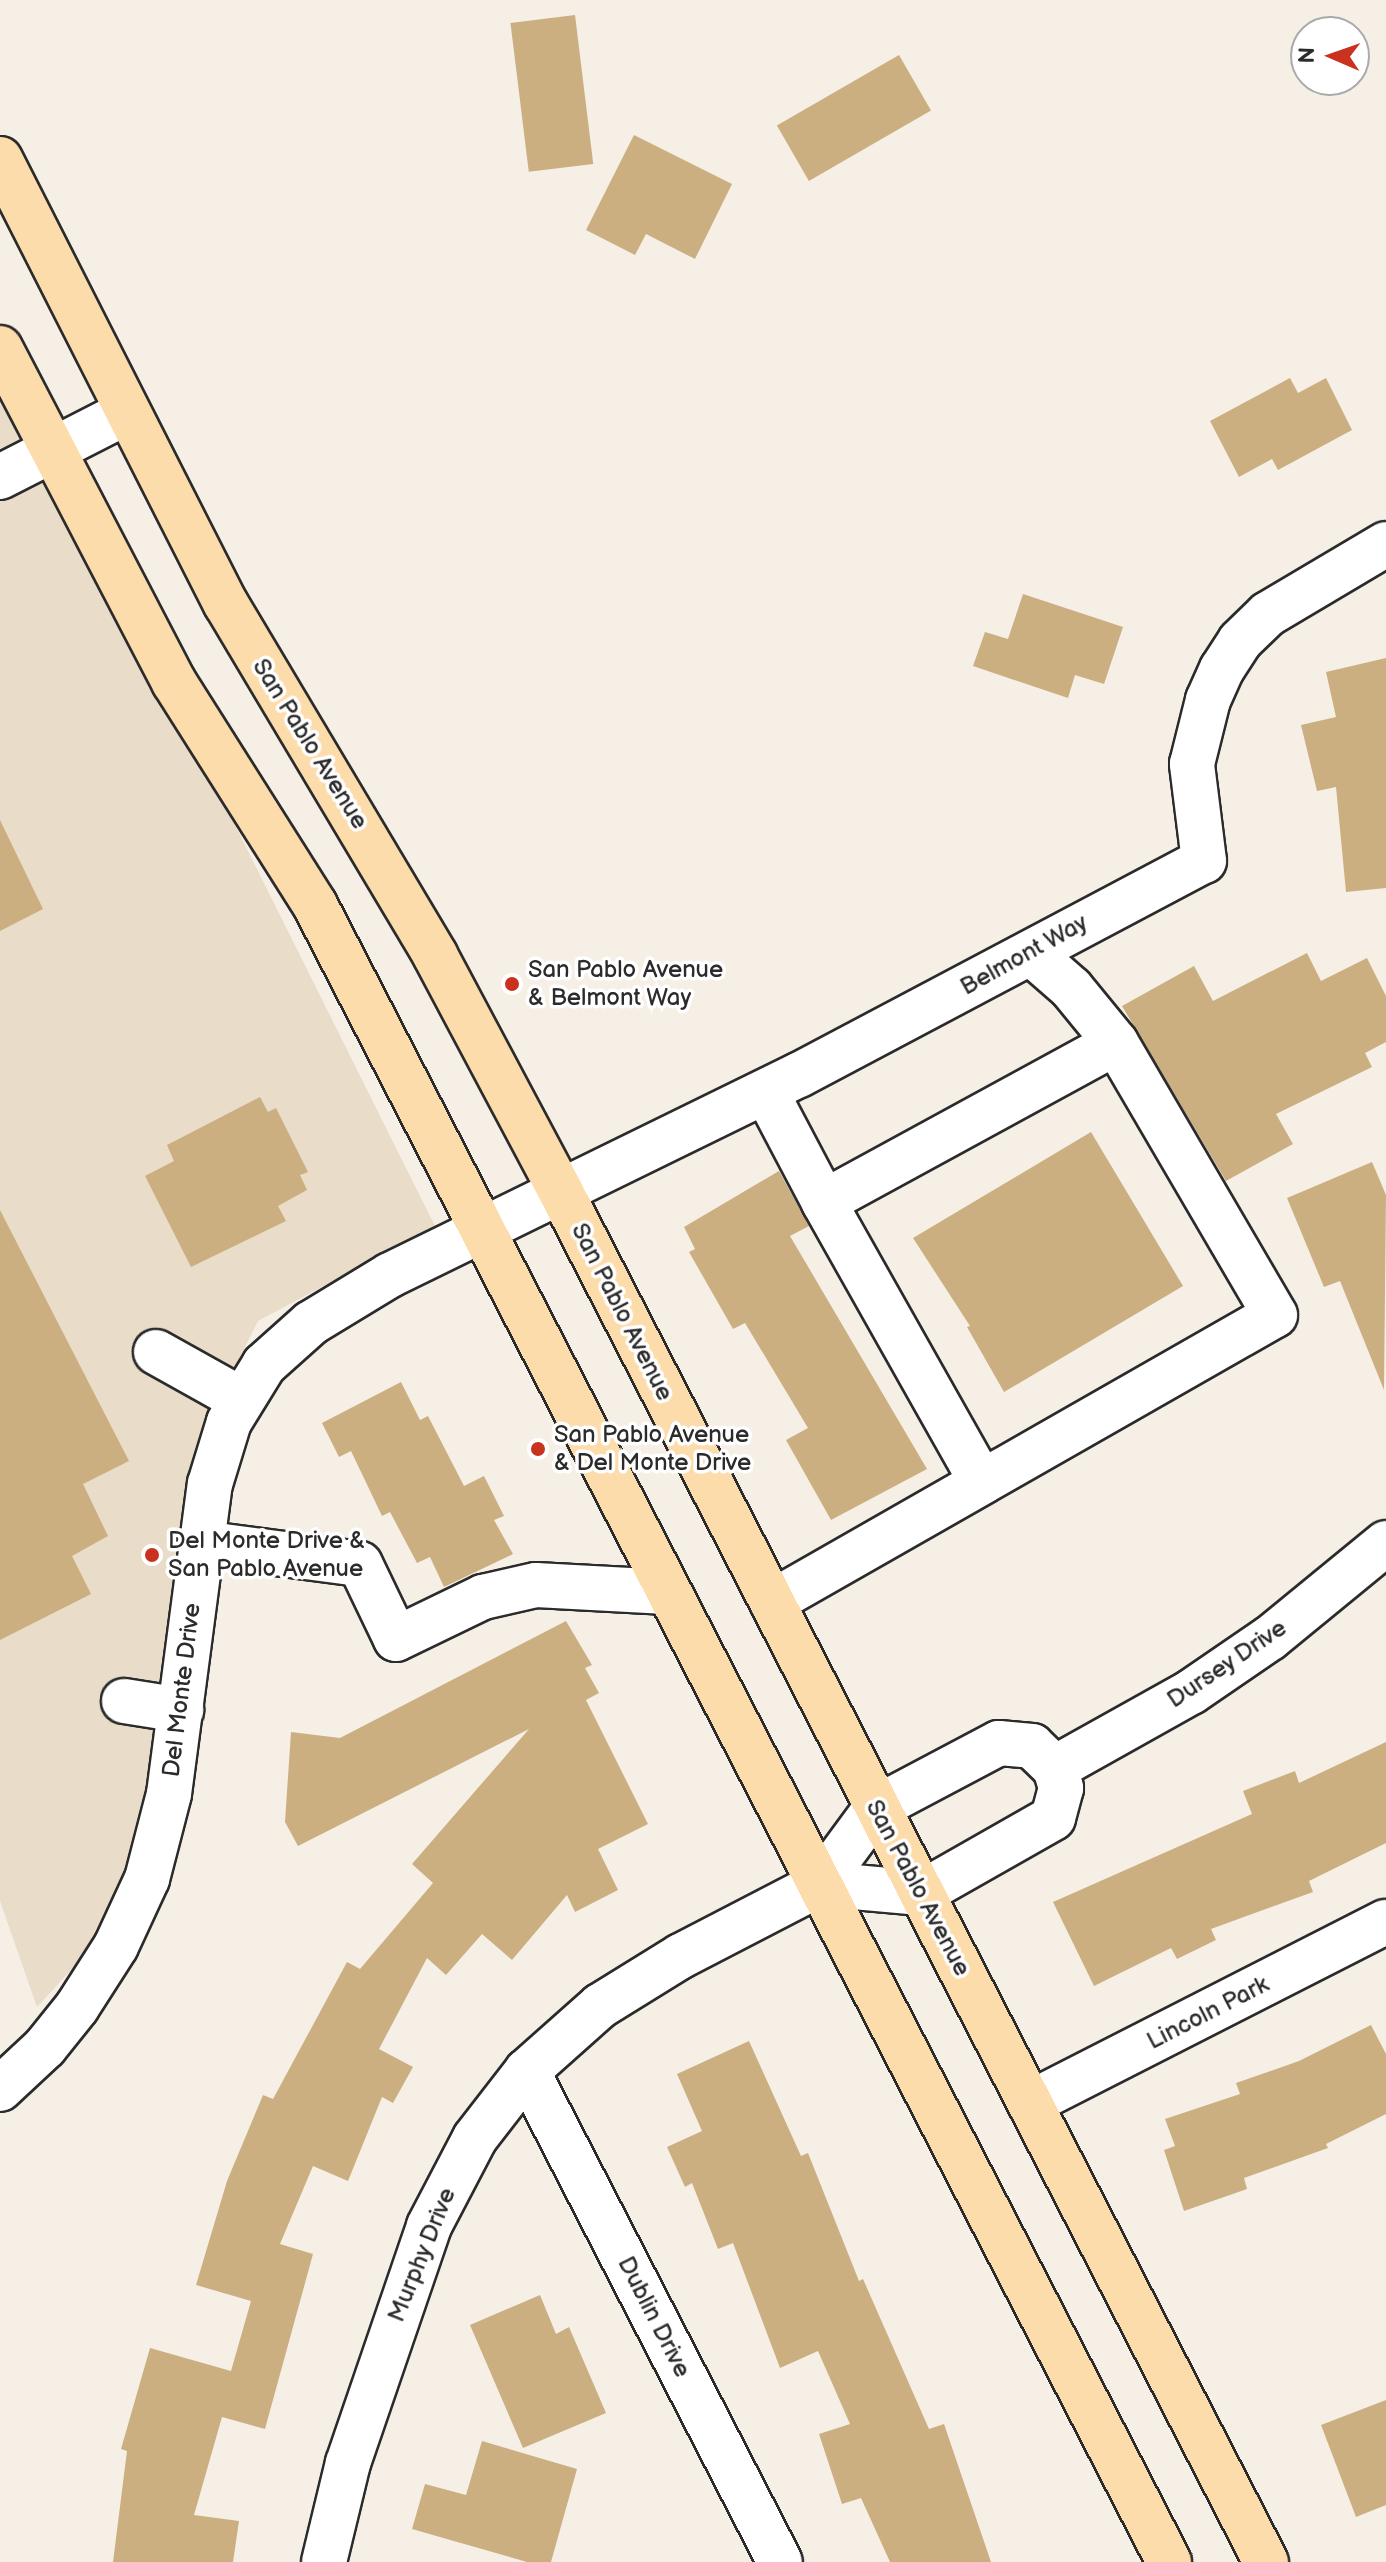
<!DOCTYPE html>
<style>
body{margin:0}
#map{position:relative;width:1386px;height:2562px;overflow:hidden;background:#f5efe6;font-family:"Balsamiq Sans",sans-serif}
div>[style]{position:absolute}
.built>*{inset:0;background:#e9dcc8}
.building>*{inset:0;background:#ccaf81;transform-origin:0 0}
.roads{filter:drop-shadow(2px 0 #2b2b2b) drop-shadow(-2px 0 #2b2b2b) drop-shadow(0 2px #2b2b2b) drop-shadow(0 -2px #2b2b2b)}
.minor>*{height:44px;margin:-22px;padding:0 22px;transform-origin:22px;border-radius:22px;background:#fff}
.major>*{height:44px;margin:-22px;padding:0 22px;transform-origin:22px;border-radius:22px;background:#fddcac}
.dots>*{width:22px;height:22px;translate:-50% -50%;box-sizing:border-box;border:4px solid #fff;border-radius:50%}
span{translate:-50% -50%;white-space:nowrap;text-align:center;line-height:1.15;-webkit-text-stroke:7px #fff;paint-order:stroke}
.street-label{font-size:24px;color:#2b2b2b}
.poi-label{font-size:24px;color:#2b2b2b}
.left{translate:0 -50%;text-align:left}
.north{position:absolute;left:1290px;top:16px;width:80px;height:80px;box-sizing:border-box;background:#fff;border:2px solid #aaa;border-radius:50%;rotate:272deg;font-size:22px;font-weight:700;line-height:32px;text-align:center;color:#2b2b2b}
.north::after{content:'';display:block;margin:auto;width:28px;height:36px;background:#c8321e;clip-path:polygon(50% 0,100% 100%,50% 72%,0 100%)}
</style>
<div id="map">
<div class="built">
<i style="clip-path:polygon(0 354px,435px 1226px,258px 1321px,195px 1448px,146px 1819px,104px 1934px,37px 2007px,0 1901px)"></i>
</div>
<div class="building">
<i style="left:575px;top:15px;width:150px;height:65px;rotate:83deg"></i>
<i style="left:899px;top:55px;width:64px;height:141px;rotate:60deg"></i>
<i style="clip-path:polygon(634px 135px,732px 184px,695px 259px,646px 234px,635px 255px,586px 230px)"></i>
<i style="clip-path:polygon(1290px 378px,1298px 393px,1326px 378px,1352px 430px,1278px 470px,1272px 459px,1239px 477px,1210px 421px)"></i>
<i style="clip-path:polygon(1023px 594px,1123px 627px,1104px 684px,1075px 675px,1068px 698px,973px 666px,985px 632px,1008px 639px)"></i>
<i style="clip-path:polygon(1386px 658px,1386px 888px,1346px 892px,1336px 787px,1317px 791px,1301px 725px,1336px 717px,1326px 672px)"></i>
<i style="clip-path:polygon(0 820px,43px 909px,0 931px)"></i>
<i style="clip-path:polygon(1307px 953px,1321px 981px,1367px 958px,1386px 996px,1386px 1042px,1365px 1053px,1372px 1067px,1276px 1114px,1293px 1144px,1226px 1181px,1122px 1006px,1194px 966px,1213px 1001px)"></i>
<i style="clip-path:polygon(260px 1097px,268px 1112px,276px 1108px,308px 1172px,300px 1175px,307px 1190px,278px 1206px,286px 1221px,191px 1267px,145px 1176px,174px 1161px,167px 1145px)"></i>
<i style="clip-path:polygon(1091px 1132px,1183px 1286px,1004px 1392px,967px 1327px,970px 1326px,913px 1238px)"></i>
<i style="clip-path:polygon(1372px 1162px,1386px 1195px,1384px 1390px,1340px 1281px,1324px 1287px,1287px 1198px)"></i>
<i style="clip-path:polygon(779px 1171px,809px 1226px,790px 1236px,927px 1469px,831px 1520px,786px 1440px,808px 1428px,745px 1323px,733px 1329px,689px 1252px,695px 1249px,684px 1227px)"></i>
<i style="clip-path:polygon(0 1210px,129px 1461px,83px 1484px,108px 1536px,72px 1556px,91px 1594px,0 1640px)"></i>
<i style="clip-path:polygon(401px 1382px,420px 1420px,428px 1416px,464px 1486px,484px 1476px,504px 1516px,494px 1520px,513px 1554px,444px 1587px,430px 1557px,417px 1563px,390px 1512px,382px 1516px,351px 1451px,339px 1457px,322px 1423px)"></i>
<i style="clip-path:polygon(566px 1621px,592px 1665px,585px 1668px,599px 1693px,586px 1700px,648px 1824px,598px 1849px,618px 1890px,575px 1912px,567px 1895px,512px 1960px,482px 1934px,446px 1975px,427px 1958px,379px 2049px,413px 2067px,393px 2103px,382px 2097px,348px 2181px,313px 2166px,280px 2244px,313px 2254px,265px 2429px,222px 2417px,194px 2515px,239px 2521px,233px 2562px,113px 2562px,127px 2451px,121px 2449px,150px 2348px,231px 2371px,251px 2301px,196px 2285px,227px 2181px,263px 2095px,273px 2099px,347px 1962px,360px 1969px,433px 1883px,412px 1864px,529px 1729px,298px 1846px,285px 1822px,291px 1732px,340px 1738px)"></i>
<i style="clip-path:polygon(1386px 1742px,1386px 1843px,1309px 1881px,1313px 1892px,1211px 1929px,1216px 1940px,1177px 1959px,1171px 1948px,1094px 1986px,1053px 1902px,1252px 1814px,1243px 1791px,1295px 1771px,1299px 1783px)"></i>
<i style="clip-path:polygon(1371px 2025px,1386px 2054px,1386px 2114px,1326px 2144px,1328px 2148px,1244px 2178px,1247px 2189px,1184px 2211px,1164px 2150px,1175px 2146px,1165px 2119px,1240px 2094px,1236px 2083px,1299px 2061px)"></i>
<i style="clip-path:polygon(749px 2041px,801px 2156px,808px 2153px,859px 2281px,863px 2279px,929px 2429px,944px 2424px,991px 2562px,890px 2562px,861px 2498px,842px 2504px,819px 2434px,850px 2424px,818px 2351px,780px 2368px,733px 2243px,718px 2249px,692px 2183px,685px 2187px,667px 2147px,702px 2131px,677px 2074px)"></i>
<i style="clip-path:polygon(540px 2295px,556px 2334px,569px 2327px,606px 2413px,523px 2448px,470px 2325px)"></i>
<i style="clip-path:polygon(1386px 2400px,1386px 2505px,1356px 2517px,1321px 2425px)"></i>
<i style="clip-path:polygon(482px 2441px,577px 2469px,551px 2562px,527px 2562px,412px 2529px,425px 2484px,466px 2495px)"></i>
</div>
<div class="roads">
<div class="minor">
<i style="left:0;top:477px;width:143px;rotate:-27.1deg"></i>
<i style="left:766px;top:1092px;width:124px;rotate:62.2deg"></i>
<i style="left:156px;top:1352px;width:96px;rotate:29.2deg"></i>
<i style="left:981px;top:1481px;width:320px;rotate:-119.4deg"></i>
<i style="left:824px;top:1202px;width:332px;rotate:-28.6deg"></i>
<i style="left:200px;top:1543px;width:161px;rotate:7.5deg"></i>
<i style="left:360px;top:1564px;width:83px;rotate:64.4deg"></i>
<i style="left:396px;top:1639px;width:97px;rotate:-25.8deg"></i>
<i style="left:483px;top:1597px;width:54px;rotate:-12.8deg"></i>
<i style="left:536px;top:1585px;width:131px;rotate:3.1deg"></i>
<i style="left:772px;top:1602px;width:579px;rotate:-29.71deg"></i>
<i style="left:1275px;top:1315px;width:315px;rotate:-120.3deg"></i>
<i style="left:1116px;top:1043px;width:71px;rotate:-129.3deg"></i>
<i style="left:1071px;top:988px;width:53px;rotate:-138.8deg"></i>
<i style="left:124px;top:1701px;width:58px;rotate:9deg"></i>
<i style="left:1055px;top:1768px;width:156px;rotate:-29.2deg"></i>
<i style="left:1191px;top:1692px;width:96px;rotate:-34.4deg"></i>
<i style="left:1270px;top:1638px;width:150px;rotate:-39.3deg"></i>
<i style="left:527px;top:2071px;width:552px;rotate:62.74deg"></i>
<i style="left:0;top:2089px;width:62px;rotate:-43deg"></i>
<i style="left:45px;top:2047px;width:51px;rotate:-51.3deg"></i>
<i style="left:77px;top:2007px;width:72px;rotate:-57.4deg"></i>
<i style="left:116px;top:1946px;width:74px;rotate:-65.2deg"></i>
<i style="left:147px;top:1879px;width:88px;rotate:-75.5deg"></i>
<i style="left:169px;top:1794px;width:313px;rotate:-82.5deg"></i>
<i style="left:210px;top:1484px;width:65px;rotate:-73deg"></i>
<i style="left:229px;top:1422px;width:67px;rotate:-58.4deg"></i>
<i style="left:264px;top:1365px;width:63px;rotate:-41.8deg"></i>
<i style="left:311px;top:1323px;width:92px;rotate:-31.3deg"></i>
<i style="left:390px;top:1275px;width:455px;rotate:-26.1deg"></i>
<i style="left:799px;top:1075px;width:458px;rotate:-27.9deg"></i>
<i style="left:1204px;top:861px;width:98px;rotate:-97.1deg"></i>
<i style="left:1192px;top:764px;width:66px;rotate:-76deg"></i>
<i style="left:1208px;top:700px;width:34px;rotate:-66deg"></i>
<i style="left:1222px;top:669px;width:33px;rotate:-57deg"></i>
<i style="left:1240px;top:641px;width:39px;rotate:-44deg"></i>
<i style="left:1268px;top:614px;width:137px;rotate:-30.7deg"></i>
<i style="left:1030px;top:2103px;width:399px;rotate:-27deg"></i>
<i style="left:324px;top:2562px;width:102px;rotate:-76.4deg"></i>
<i style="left:348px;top:2463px;width:250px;rotate:-71.1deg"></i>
<i style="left:429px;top:2226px;width:99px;rotate:-62.4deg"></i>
<i style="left:475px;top:2138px;width:85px;rotate:-52.2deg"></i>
<i style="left:527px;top:2071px;width:98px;rotate:-41.7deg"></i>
<i style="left:600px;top:2006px;width:95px;rotate:-31.7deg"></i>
<i style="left:681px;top:1956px;width:157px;rotate:-27.4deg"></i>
<i style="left:820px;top:1884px;width:94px;rotate:-53.6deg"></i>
<i style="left:876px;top:1808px;width:139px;rotate:-27.9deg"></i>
<i style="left:999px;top:1743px;width:33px;rotate:5deg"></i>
<i style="left:1032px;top:1746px;width:32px;rotate:44deg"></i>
<i style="left:1055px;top:1768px;width:21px;rotate:73deg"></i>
<i style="left:1061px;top:1788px;width:31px;rotate:105deg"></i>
<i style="left:1053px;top:1818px;width:152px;rotate:150.4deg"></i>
<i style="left:921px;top:1893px;width:101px;rotate:-174.9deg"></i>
</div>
<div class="major">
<i style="left:0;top:159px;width:499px;rotate:63.1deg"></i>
<i style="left:226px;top:604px;width:409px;rotate:59.2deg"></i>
<i style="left:435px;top:955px;width:268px;rotate:62deg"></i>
<i style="left:561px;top:1192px;width:1541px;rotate:62.77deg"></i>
<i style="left:0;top:348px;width:377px;rotate:62.5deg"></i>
<i style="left:174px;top:682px;width:264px;rotate:57.7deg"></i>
<i style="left:315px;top:905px;width:1864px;rotate:62.73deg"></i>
</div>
</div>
<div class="dots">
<i style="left:512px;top:984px;background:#c8321e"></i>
<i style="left:538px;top:1449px;background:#c8321e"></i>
<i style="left:152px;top:1555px;background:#c8321e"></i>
</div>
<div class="street-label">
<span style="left:310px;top:744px;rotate:58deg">San Pablo Avenue</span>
<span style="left:1024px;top:955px;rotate:-29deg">Belmont Way</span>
<span style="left:622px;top:1312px;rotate:63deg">San Pablo Avenue</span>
<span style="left:1227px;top:1664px;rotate:-34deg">Dursey Drive</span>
<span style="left:182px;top:1690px;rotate:-83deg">Del Monte Drive</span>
<span style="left:918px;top:1888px;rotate:62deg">San Pablo Avenue</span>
<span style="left:1208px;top:2013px;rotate:-27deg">Lincoln Park</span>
<span style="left:422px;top:2255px;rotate:-68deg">Murphy Drive</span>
<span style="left:654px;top:2317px;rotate:63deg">Dublin Drive</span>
</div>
<div class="poi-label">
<span class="left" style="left:528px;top:984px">San Pablo Avenue<br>&amp; Belmont Way</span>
<span class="left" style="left:554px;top:1449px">San Pablo Avenue<br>&amp; Del Monte Drive</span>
<span class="left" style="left:168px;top:1555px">Del Monte Drive &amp;<br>San Pablo Avenue</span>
</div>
<div class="north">N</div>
</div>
